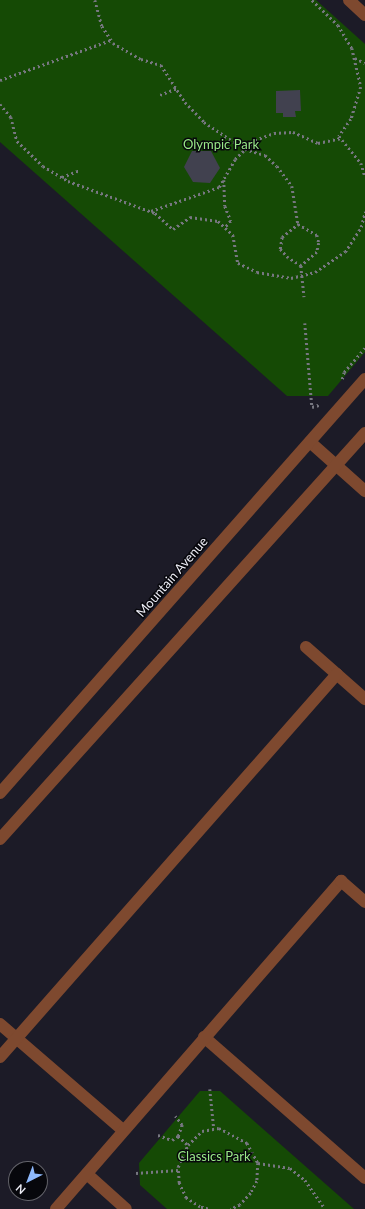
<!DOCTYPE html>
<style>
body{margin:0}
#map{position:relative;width:365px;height:1209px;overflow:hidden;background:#1c1b27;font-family:Lato,sans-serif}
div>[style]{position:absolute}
.green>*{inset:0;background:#154a05}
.building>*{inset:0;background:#41414f}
.path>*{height:2.5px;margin-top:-1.25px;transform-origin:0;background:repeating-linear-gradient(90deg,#777781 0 2px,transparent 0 5px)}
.minor>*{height:12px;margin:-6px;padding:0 6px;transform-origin:6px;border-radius:6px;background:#7e492f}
span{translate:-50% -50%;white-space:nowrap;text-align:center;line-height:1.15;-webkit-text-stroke:3px #07070c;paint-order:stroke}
.park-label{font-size:13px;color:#99e988}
.street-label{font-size:13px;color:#eeeef7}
.north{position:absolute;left:8px;top:1161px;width:40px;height:40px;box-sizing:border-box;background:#07070c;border:1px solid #63636a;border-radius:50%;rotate:222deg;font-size:11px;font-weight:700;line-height:16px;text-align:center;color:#eeeef7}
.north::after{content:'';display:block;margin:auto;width:14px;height:18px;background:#8eb9fd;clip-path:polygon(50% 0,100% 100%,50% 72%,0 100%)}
</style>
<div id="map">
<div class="green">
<i style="clip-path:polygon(0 0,316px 0,365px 44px,365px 352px,328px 396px,287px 396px,0 142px)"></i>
<i style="clip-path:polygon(200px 1091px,220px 1091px,354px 1209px,167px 1209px,140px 1185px,139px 1163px)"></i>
</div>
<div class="building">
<i style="clip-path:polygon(300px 90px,301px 111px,295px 111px,296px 117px,283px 117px,283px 113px,276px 113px,276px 91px)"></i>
<i style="clip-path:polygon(192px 151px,211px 151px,220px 168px,210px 183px,193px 182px,184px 167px)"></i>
</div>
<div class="path">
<i style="left:95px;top:0;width:27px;rotate:75deg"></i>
<i style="left:102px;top:26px;width:20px;rotate:57deg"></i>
<i style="left:113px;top:43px;width:32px;rotate:30deg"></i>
<i style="left:141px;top:59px;width:21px;rotate:17deg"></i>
<i style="left:161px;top:65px;width:44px;rotate:57deg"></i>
<i style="left:185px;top:102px;width:28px;rotate:46deg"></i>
<i style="left:204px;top:122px;width:49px;rotate:33.4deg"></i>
<i style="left:245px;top:149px;width:21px;rotate:17deg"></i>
<i style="left:265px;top:155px;width:16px;rotate:43deg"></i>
<i style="left:277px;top:166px;width:25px;rotate:53deg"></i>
<i style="left:292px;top:186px;width:38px;rotate:81deg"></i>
<i style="left:312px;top:0;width:36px;rotate:44deg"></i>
<i style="left:338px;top:25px;width:27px;rotate:59deg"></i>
<i style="left:352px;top:48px;width:40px;rotate:77deg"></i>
<i style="left:361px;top:87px;width:34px;rotate:107deg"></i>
<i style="left:351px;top:119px;width:21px;rotate:125deg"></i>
<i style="left:339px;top:136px;width:35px;rotate:51deg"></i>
<i style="left:361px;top:163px;width:14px;rotate:73deg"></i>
<i style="left:355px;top:58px;width:11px;rotate:27deg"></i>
<i style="left:0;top:80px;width:118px;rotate:-19.8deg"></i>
<i style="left:160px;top:95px;width:18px;rotate:-22deg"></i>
<i style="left:0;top:104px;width:17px;rotate:50deg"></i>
<i style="left:11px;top:117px;width:25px;rotate:76deg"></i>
<i style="left:17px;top:141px;width:36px;rotate:44deg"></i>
<i style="left:43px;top:166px;width:29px;rotate:31deg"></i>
<i style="left:68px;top:181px;width:93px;rotate:20.2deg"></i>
<i style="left:155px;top:213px;width:24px;rotate:42deg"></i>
<i style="left:173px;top:229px;width:21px;rotate:-35deg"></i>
<i style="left:190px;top:217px;width:28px;rotate:8deg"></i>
<i style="left:218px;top:221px;width:21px;rotate:43deg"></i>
<i style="left:233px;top:235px;width:28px;rotate:80deg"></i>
<i style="left:238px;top:263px;width:21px;rotate:25deg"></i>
<i style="left:257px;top:272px;width:35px;rotate:10deg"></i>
<i style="left:291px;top:278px;width:25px;rotate:-14deg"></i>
<i style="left:315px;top:272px;width:36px;rotate:-34deg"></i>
<i style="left:345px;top:252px;width:30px;rotate:-57deg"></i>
<i style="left:361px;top:227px;width:16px;rotate:-75deg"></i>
<i style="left:62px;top:177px;width:19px;rotate:-21deg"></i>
<i style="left:224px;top:180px;width:26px;rotate:88deg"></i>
<i style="left:225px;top:206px;width:16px;rotate:68deg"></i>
<i style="left:231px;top:221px;width:9px;rotate:131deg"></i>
<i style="left:151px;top:211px;width:72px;rotate:-19.4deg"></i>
<i style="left:219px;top:187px;width:32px;rotate:-60deg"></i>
<i style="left:235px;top:159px;width:28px;rotate:-44deg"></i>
<i style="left:255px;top:140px;width:20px;rotate:-20deg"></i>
<i style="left:274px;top:133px;width:19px;rotate:-3deg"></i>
<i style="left:293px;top:132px;width:27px;rotate:24deg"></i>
<i style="left:318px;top:143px;width:24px;rotate:-12deg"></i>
<i style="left:298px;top:224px;width:22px;rotate:30deg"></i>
<i style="left:317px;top:235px;width:8px;rotate:76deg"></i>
<i style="left:319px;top:243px;width:9px;rotate:103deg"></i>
<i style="left:317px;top:252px;width:21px;rotate:139deg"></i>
<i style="left:301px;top:266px;width:15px;rotate:-148deg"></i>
<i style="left:288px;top:258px;width:12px;rotate:-132deg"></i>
<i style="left:280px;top:249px;width:12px;rotate:-81deg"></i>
<i style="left:282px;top:237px;width:21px;rotate:-39deg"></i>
<i style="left:301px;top:266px;width:31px;rotate:84deg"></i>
<i style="left:305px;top:323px;width:84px;rotate:85.2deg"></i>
<i style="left:312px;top:407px;width:7px;rotate:-16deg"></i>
<i style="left:342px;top:379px;width:7px;rotate:-74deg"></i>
<i style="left:344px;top:372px;width:32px;rotate:-49deg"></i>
<i style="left:210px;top:1089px;width:40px;rotate:84.3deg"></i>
<i style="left:158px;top:1135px;width:15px;rotate:20deg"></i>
<i style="left:172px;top:1140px;width:7px;rotate:-34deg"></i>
<i style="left:178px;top:1136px;width:12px;rotate:-70deg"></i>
<i style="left:182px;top:1125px;width:11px;rotate:-128deg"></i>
<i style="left:178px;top:1136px;width:13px;rotate:42deg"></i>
<i style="left:258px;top:1163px;width:32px;rotate:9deg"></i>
<i style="left:290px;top:1168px;width:19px;rotate:39deg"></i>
<i style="left:305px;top:1180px;width:35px;rotate:55deg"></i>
<i style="left:136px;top:1173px;width:42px;rotate:-4.1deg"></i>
<i style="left:208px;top:1209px;width:8px;rotate:-166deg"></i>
<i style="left:200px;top:1207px;width:17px;rotate:-147deg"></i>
<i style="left:186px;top:1198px;width:17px;rotate:-115deg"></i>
<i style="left:179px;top:1183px;width:16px;rotate:-94deg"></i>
<i style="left:178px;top:1167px;width:24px;rotate:-66deg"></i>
<i style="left:188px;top:1145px;width:20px;rotate:-45deg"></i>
<i style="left:202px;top:1131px;width:17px;rotate:-10deg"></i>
<i style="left:219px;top:1128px;width:32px;rotate:28deg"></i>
<i style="left:247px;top:1143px;width:23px;rotate:61deg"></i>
<i style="left:258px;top:1163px;width:18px;rotate:93deg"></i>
<i style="left:257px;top:1181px;width:13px;rotate:117deg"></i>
<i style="left:251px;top:1193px;width:16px;rotate:133deg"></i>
<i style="left:240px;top:1205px;width:10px;rotate:156deg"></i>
</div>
<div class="minor">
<i style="left:349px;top:0;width:22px;rotate:43deg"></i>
<i style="left:310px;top:442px;width:74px;rotate:41.7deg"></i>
<i style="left:306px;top:647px;width:79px;rotate:41.4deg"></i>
<i style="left:0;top:793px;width:552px;rotate:-48.6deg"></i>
<i style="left:0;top:839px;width:546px;rotate:-48.04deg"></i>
<i style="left:0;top:1024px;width:162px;rotate:40.8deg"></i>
<i style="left:204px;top:1037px;width:214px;rotate:41.2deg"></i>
<i style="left:0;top:1057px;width:510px;rotate:-48.66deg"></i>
<i style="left:87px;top:1174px;width:52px;rotate:41.9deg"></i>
<i style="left:56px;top:1209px;width:435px;rotate:-49deg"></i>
<i style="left:341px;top:881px;width:32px;rotate:41deg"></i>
</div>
<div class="park-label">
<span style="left:221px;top:144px">Olympic Park</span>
<span style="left:214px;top:1156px">Classics Park</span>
</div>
<div class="street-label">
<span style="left:172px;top:577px;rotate:-49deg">Mountain Avenue</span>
</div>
<div class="north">N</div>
</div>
